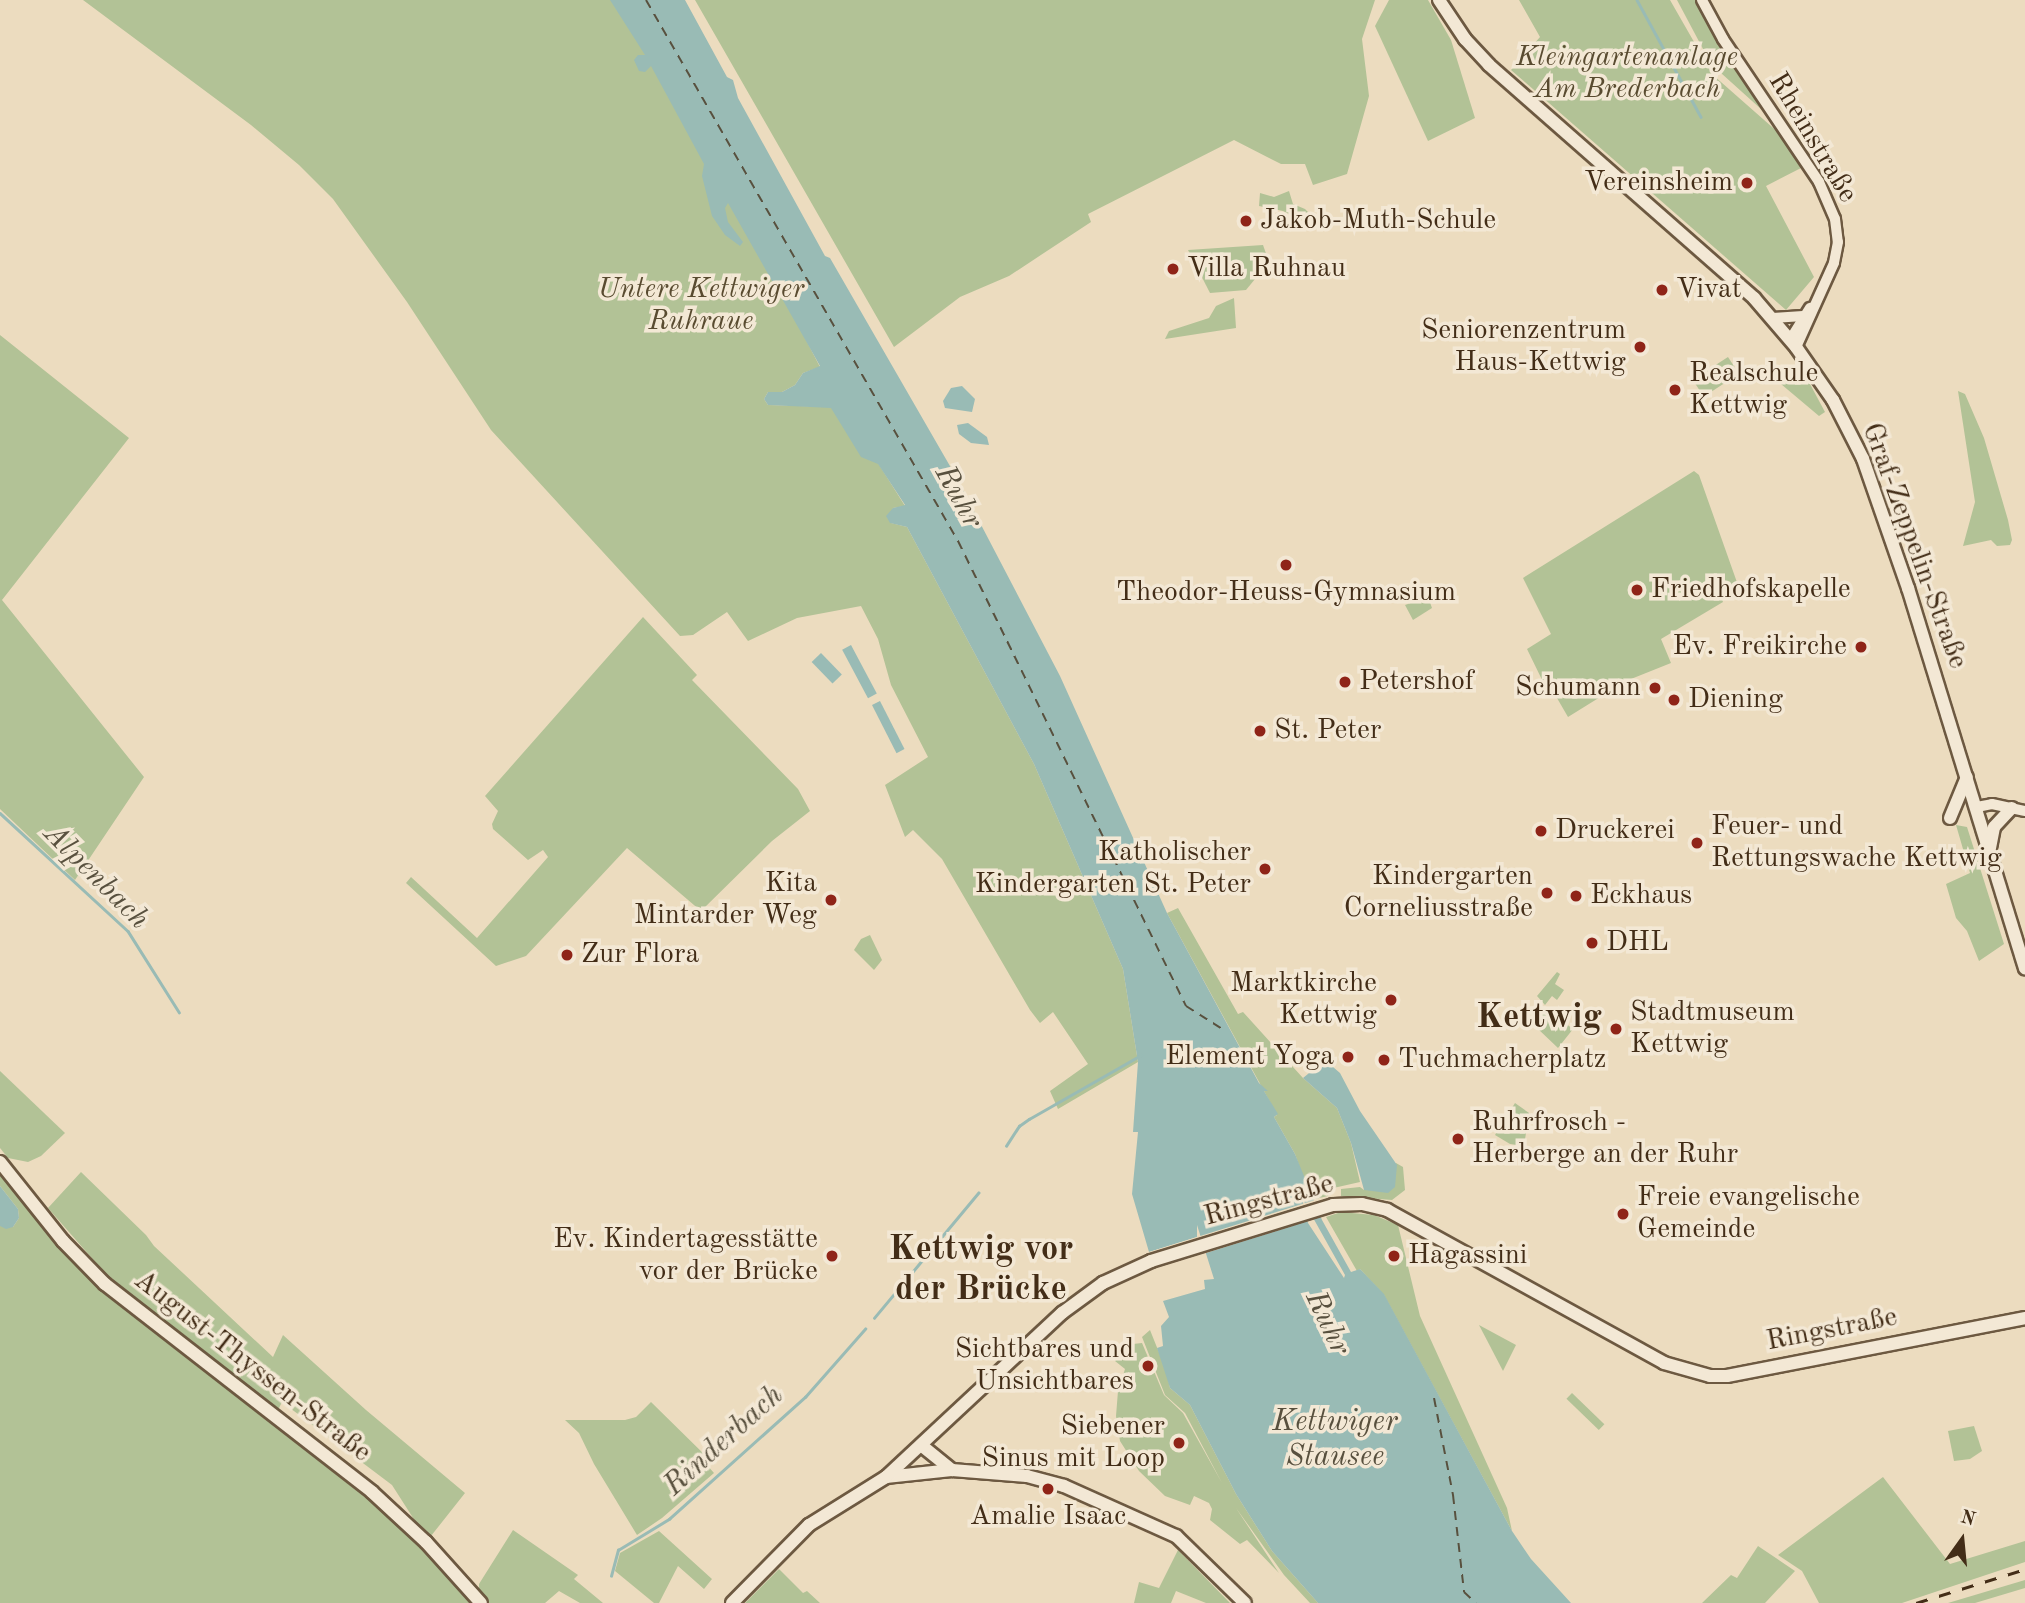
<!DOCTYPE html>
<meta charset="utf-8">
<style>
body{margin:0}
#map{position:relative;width:2025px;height:1603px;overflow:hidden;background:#ecdcbf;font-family:"Old Standard TT",serif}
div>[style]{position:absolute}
.green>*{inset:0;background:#b2c296;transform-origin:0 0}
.water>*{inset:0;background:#99bbb5;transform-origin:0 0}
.pier>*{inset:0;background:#ecdcbf}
.stream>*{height:2.5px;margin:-1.25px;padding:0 1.25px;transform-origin:1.25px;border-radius:1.25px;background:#99bbb5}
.ferry>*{height:2px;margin-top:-1px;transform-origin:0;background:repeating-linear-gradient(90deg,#58503e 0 9px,transparent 0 16px)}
.roads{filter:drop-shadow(2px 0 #6d5941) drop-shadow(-2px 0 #6d5941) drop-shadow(0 2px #6d5941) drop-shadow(0 -2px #6d5941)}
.tertiary>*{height:10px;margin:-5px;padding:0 5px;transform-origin:5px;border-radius:5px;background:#f3e8d5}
.secondary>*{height:12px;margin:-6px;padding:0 6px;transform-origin:6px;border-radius:6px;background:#f3e8d5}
.rail>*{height:2.5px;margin-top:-1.25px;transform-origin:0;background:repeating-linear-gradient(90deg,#432d17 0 12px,transparent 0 24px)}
.dots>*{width:19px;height:19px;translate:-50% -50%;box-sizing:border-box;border:4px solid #f3e8d5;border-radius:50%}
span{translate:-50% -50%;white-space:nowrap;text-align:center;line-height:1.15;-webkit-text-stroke:7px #f3e8d5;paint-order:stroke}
.park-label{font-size:28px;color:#594b30;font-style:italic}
.street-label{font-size:28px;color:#432d17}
.poi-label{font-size:28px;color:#432d17}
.right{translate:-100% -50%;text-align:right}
.left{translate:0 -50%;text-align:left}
.water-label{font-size:30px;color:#58503e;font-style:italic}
.district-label{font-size:35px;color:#432d17;font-weight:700}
.north{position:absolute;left:1927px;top:1505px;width:70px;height:70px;-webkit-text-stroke:5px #f3e8d5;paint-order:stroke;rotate:15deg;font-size:19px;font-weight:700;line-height:28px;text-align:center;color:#432d17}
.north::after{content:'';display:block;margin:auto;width:24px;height:32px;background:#432d17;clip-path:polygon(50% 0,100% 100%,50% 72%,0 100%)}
</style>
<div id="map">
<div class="green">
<i style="clip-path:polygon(83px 0,630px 0,820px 367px,803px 373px,795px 385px,782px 392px,768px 392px,764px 399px,768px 405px,831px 407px,878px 463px,905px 506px,893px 508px,891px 523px,907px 527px,1034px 764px,1123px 969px,1138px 1062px,1058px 1109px,1050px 1091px,1088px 1064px,1053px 1012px,1040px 1023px,1030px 1010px,942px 859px,913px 830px,905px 837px,885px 785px,928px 757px,891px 685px,878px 639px,861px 606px,797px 618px,748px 641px,727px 612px,693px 635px,680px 636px,491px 430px,407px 302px,333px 199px,299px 165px,251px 125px)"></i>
<i style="clip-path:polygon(695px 0,1375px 0,1362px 39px,1369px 96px,1347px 174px,1313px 185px,1305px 164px,1281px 164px,1234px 140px,1088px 214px,1091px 222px,1009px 276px,960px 297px,894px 347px)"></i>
<i style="clip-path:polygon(1389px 0,1428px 0,1451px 40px,1475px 118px,1428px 141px,1375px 26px)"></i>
<i style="clip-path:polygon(1519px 0,1670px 0,1713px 75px,1781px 135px,1801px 168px,1766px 186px,1814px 277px,1786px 310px,1511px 70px,1540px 37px)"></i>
<i style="clip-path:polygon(1677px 0,1698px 0,1711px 30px,1772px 119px,1711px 64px)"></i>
<i style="clip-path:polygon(1289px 191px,1293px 204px,1305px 209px,1318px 222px,1308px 227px,1303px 221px,1283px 211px,1259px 206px,1260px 193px,1274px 197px)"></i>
<i style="clip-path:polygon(1263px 245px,1269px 262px,1246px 290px,1210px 293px,1188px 250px)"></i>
<i style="clip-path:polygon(1234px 298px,1236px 328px,1165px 339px,1169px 331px,1209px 318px,1216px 306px)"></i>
<i style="clip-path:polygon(0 335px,129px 438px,2px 600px,144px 777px,75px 880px,0 809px)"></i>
<i style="left:1728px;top:357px;width:20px;height:42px;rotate:57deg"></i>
<i style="clip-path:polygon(1795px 375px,1810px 384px,1825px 412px,1819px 416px,1781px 384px)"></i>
<i style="clip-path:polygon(1958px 391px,1965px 394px,1984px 438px,2008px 520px,2012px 540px,2010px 545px,1997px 546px,1991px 540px,1963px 546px,1975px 502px)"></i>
<i style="clip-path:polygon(1694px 471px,1699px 475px,1739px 588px,1720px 594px,1723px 602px,1661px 639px,1671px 663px,1626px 681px,1568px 717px,1550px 686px,1546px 688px,1527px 649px,1551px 634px,1523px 578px)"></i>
<i style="clip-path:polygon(1428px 597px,1432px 608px,1413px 620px,1405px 605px)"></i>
<i style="clip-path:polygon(643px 617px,697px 675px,692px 680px,798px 789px,810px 811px,772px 841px,701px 911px,627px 848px,526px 956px,496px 966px,406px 883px,411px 877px,477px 938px,548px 857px,543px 850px,528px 860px,493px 829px,492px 824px,498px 811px,485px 796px)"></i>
<i style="clip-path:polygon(1956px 825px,1967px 827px,2004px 944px,1979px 961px,1967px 931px,1956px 918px,1946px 884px,1970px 873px)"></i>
<i style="clip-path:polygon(1178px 908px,1238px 1014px,1243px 1012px,1303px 1078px,1337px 1108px,1351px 1143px,1360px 1182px,1329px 1189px,1328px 1196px,1311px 1200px,1295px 1154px,1274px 1117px,1277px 1115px,1167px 913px)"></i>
<i style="clip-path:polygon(870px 935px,882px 960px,874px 970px,854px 950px,861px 939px)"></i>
<i style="clip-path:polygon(1557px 972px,1560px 974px,1555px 984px,1564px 990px,1557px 1000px,1552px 996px,1545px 1005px,1537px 996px)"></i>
<i style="clip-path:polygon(1533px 1012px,1542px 1012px,1549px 1018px,1553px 1014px,1573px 1029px,1558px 1048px,1537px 1028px)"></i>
<i style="clip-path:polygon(0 1071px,65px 1133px,41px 1156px,28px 1162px,8px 1158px,0 1148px)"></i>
<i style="clip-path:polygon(1515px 1103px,1529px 1113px,1524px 1146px,1510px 1144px,1495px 1135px)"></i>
<i style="clip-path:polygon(1396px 1163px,1403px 1167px,1405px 1190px,1392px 1200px,1341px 1196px,1341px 1189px,1360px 1187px,1364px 1190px)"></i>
<i style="clip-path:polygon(0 1166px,62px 1241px,393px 1516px,476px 1603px,0 1603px,0 1224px,13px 1227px,19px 1218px,18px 1209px,0 1186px)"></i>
<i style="clip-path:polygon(81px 1172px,146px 1235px,154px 1246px,273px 1357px,283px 1335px,366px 1410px,465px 1493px,431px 1536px,415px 1521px,392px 1485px,282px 1402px,278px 1410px,157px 1320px,103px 1271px,48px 1208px)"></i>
<i style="clip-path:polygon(1341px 1212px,1374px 1215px,1398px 1225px,1420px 1316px,1507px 1508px,1512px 1531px,1384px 1295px,1360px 1269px,1357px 1271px,1326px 1217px)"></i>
<i style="clip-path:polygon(1479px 1325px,1516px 1345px,1503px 1371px)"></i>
<i style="clip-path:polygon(1150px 1330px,1166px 1370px,1170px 1388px,1190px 1405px,1236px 1494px,1272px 1551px,1318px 1603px,1310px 1603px,1284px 1575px,1236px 1508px,1279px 1573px,1247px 1540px,1240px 1544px,1210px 1520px,1212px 1509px,1209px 1503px,1194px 1496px,1190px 1505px,1165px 1496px,1139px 1471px,1120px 1441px,1116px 1416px,1118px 1391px,1125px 1369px,1115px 1361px,1133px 1344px,1142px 1343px,1164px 1395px,1183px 1413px,1222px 1483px,1185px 1413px,1165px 1395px,1142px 1337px)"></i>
<i style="left:1572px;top:1393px;width:45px;height:8px;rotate:44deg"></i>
<i style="clip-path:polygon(651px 1402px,710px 1460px,706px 1464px,714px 1473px,662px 1518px,637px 1535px,594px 1464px,579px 1433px,565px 1420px,625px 1420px,636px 1417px)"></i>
<i style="clip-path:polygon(1974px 1426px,1982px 1451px,1970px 1459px,1954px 1461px,1948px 1431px)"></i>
<i style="clip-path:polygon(1883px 1477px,1950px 1564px,2025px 1541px,2025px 1562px,1902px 1603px,1819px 1603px,1802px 1571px,1778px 1555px)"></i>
<i style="clip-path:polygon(513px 1530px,578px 1575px,574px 1579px,603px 1603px,580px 1603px,559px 1591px,545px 1603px,488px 1603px,479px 1593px,479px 1584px)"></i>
<i style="clip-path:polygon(659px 1531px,712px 1579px,704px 1589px,678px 1566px,659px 1603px,654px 1603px,615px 1571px,620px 1553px)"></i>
<i style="clip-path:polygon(1758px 1546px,1795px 1571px,1765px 1603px,1702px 1603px,1731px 1575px,1737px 1578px)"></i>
<i style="clip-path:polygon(1178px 1550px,1230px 1603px,1206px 1603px,1176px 1591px,1171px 1603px,1134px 1603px,1139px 1582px,1159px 1588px)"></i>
<i style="clip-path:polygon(779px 1569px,803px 1593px,807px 1591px,820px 1603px,745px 1603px)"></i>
<i style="clip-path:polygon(2025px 1580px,2025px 1588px,1975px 1603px,1948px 1603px)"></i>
</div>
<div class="water">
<i style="clip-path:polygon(evenodd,610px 0,685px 0,727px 77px,733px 80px,738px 98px,825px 256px,830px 258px,954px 473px,1060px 676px,1167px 913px,1259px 1083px,1268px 1091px,1264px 1091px,1278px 1114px,1274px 1117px,1295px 1154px,1322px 1220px,1351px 1272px,1360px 1269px,1384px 1294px,1512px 1531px,1531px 1559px,1571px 1603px,1318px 1603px,1272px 1551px,1236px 1494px,1190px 1405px,1170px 1388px,1157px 1348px,1163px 1346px,1161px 1326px,1169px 1317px,1163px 1301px,1205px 1289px,1204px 1280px,1214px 1279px,1197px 1225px,1197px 1237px,1149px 1252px,1132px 1194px,1138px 1132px,1133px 1132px,1138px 1062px,1123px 969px,1034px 764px,907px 527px,890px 523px,886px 516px,893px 508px,905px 505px,878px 464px,861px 457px,831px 408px,768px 405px,764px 399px,768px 392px,782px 392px,795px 385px,803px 373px,820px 366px,728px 203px,725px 208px,728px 222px,743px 242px,740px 246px,725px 235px,712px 216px,702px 176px,704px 164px,651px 66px,645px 72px,639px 71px,634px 60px,638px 55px,645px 55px,610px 0,1302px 1198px,1345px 1275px,1344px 1278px,1308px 1223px,1302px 1198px)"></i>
<i style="clip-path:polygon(962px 386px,975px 399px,972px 412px,945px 408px,943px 401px,951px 388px)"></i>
<i style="clip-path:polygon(968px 423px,987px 437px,989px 445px,971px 443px,959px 434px,957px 425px)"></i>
<i style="left:851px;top:645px;width:55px;height:10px;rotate:62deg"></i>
<i style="left:821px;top:653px;width:30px;height:13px;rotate:46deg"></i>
<i style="left:880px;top:701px;width:54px;height:9px;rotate:63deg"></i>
<i style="clip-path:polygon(1319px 1065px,1333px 1067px,1340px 1073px,1360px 1111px,1397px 1165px,1395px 1187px,1388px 1193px,1364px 1190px,1351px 1143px,1337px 1108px,1303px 1078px)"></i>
<i style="clip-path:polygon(0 1186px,18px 1209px,19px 1218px,13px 1227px,6px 1229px,0 1226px)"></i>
</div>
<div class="pier">
<i style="clip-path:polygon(1315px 1200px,1324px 1216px,1203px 1254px,1198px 1240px,1150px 1255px,1146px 1253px)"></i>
</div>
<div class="stream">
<i style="left:1637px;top:0;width:133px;rotate:61.3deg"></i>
<i style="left:0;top:813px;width:174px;rotate:42.7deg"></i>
<i style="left:128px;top:931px;width:96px;rotate:57.8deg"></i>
<i style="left:1006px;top:1146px;width:24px;rotate:-57deg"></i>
<i style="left:1019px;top:1126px;width:12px;rotate:-35deg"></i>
<i style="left:1029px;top:1119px;width:129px;rotate:-29.7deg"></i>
<i style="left:874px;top:1318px;width:163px;rotate:-50.2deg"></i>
<i style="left:611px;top:1576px;width:27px;rotate:-75deg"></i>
<i style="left:618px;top:1550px;width:60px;rotate:-31.3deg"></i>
<i style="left:669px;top:1519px;width:183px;rotate:-41.9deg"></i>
<i style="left:805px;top:1397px;width:91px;rotate:-48.6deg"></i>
</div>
<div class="ferry">
<i style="left:646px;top:0;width:625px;rotate:60.03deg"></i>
<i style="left:958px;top:541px;width:518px;rotate:63.88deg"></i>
<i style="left:1186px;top:1006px;width:45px;rotate:32.3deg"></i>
<i style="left:1434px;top:1398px;width:99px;rotate:78.9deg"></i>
<i style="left:1453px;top:1495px;width:98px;rotate:83.5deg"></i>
<i style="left:1464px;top:1592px;width:16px;rotate:43deg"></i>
</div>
<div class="roads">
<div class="tertiary">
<i style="left:1702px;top:0;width:44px;rotate:61.7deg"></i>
<i style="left:1723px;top:39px;width:172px;rotate:56.1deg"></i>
<i style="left:1819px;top:182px;width:40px;rotate:66.6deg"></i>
<i style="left:1835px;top:219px;width:23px;rotate:83deg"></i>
<i style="left:1838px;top:242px;width:21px;rotate:101deg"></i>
<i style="left:1834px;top:263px;width:92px;rotate:114.3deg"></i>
<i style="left:1773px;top:318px;width:30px;rotate:-4deg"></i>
<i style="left:1790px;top:340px;width:38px;rotate:-58deg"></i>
<i style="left:1977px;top:807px;width:15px;rotate:-11deg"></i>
<i style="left:1992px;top:804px;width:34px;rotate:12deg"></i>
</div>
<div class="secondary">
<i style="left:1439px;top:0;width:47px;rotate:56.3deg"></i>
<i style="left:1465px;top:39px;width:35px;rotate:47deg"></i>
<i style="left:1489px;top:65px;width:353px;rotate:41.3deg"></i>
<i style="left:1754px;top:298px;width:65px;rotate:49.4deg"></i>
<i style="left:1796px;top:347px;width:65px;rotate:55.1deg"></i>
<i style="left:1833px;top:400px;width:66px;rotate:63deg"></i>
<i style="left:1863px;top:459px;width:137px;rotate:70.8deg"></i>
<i style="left:1908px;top:588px;width:398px;rotate:72.9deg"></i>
<i style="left:1950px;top:818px;width:44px;rotate:-67.5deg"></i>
<i style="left:1990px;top:848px;width:21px;rotate:-79deg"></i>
<i style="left:1994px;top:827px;width:26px;rotate:-47deg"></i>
<i style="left:0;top:1162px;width:101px;rotate:51.4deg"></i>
<i style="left:63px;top:1241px;width:60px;rotate:45.7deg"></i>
<i style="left:105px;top:1284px;width:338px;rotate:37.9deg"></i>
<i style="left:372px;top:1492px;width:74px;rotate:42.8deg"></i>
<i style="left:426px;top:1542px;width:82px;rotate:48deg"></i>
<i style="left:921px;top:1445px;width:40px;rotate:39deg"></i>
<i style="left:886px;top:1477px;width:66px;rotate:-6.1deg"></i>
<i style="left:952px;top:1470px;width:75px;rotate:4.6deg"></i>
<i style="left:1027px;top:1476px;width:38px;rotate:15deg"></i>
<i style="left:1064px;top:1486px;width:123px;rotate:24.1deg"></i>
<i style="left:1176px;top:1536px;width:96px;rotate:44.2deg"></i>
<i style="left:732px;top:1603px;width:110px;rotate:-45.4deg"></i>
<i style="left:809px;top:1525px;width:91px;rotate:-31.9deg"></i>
<i style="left:886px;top:1477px;width:241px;rotate:-43deg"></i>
<i style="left:1062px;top:1313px;width:51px;rotate:-36.2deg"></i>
<i style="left:1103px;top:1283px;width:53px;rotate:-24.6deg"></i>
<i style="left:1151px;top:1261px;width:190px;rotate:-17.1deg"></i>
<i style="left:1333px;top:1205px;width:29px;rotate:-2deg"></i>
<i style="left:1362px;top:1204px;width:26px;rotate:13deg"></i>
<i style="left:1387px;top:1210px;width:316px;rotate:28.9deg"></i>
<i style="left:1664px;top:1363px;width:48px;rotate:15.8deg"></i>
<i style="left:1710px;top:1376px;width:17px"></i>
<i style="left:1727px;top:1376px;width:304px;rotate:-11deg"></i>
</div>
</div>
<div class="rail">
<i style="left:1916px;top:1603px;width:114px;rotate:-17.3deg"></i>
</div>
<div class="dots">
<i style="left:1747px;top:183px;background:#8f2418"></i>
<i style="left:1246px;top:221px;background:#8f2418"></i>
<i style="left:1173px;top:269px;background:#8f2418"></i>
<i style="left:1662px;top:290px;background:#8f2418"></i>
<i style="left:1640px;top:347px;background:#8f2418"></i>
<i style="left:1675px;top:390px;background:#8f2418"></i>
<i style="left:1286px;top:565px;background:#8f2418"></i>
<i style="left:1637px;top:590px;background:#8f2418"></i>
<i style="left:1861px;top:647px;background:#8f2418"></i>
<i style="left:1345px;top:682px;background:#8f2418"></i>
<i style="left:1655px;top:688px;background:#8f2418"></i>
<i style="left:1674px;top:700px;background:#8f2418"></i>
<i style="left:1260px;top:731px;background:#8f2418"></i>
<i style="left:1541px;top:831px;background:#8f2418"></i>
<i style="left:1697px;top:843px;background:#8f2418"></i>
<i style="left:1265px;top:869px;background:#8f2418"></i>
<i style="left:1547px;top:893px;background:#8f2418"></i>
<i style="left:1576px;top:896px;background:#8f2418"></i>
<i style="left:831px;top:900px;background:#8f2418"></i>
<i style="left:1592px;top:943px;background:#8f2418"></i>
<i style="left:567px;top:955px;background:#8f2418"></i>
<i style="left:1391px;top:1000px;background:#8f2418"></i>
<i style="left:1616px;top:1029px;background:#8f2418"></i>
<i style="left:1348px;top:1057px;background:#8f2418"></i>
<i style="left:1384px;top:1060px;background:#8f2418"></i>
<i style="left:1458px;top:1139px;background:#8f2418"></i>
<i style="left:1623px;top:1214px;background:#8f2418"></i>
<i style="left:832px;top:1256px;background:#8f2418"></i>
<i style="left:1394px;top:1256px;background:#8f2418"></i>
<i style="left:1148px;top:1366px;background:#8f2418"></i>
<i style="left:1179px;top:1443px;background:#8f2418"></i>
<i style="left:1048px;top:1489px;background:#8f2418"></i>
</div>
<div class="park-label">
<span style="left:1627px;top:74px">Kleingartenanlage<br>Am Brederbach</span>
<span style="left:701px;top:306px">Untere Kettwiger<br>Ruhraue</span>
</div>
<div class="street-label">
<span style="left:1812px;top:138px;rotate:59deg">Rheinstraße</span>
<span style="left:1914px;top:546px;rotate:70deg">Graf-Zeppelin-Straße</span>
<span style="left:1269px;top:1201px;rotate:-15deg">Ringstraße</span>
<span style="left:1832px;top:1330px;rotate:-11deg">Ringstraße</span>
<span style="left:252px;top:1367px;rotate:38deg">August-Thyssen-Straße</span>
</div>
<div class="poi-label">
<span class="right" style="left:1733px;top:183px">Vereinsheim</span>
<span class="left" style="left:1260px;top:221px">Jakob-Muth-Schule</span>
<span class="left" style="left:1187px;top:269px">Villa Ruhnau</span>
<span class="left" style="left:1676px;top:290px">Vivat</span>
<span class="right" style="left:1626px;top:347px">Seniorenzentrum<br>Haus-Kettwig</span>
<span class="left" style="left:1689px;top:390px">Realschule<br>Kettwig</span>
<span class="left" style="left:1651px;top:590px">Friedhofskapelle</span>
<span style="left:1286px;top:593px">Theodor-Heuss-Gymnasium</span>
<span class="right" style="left:1847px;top:647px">Ev. Freikirche</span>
<span class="left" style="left:1359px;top:682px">Petershof</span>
<span class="right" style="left:1641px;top:688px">Schumann</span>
<span class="left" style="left:1688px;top:700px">Diening</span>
<span class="left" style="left:1274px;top:731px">St. Peter</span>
<span class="left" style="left:1711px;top:843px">Feuer- und<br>Rettungswache Kettwig</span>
<span class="left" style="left:1555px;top:831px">Druckerei</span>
<span class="right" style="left:1251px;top:869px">Katholischer<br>Kindergarten St. Peter</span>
<span class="right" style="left:1533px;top:893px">Kindergarten<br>Corneliusstraße</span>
<span class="right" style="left:817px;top:900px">Kita<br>Mintarder Weg</span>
<span class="left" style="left:1590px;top:896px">Eckhaus</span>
<span class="left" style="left:1606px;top:943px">DHL</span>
<span class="left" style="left:581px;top:955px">Zur Flora</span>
<span class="right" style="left:1377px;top:1000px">Marktkirche<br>Kettwig</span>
<span class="left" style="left:1630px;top:1029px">Stadtmuseum<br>Kettwig</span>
<span class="right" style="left:1334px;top:1057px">Element Yoga</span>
<span class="left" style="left:1398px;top:1060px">Tuchmacherplatz</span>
<span class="left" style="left:1472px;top:1139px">Ruhrfrosch -<br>Herberge an der Ruhr</span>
<span class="left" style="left:1637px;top:1214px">Freie evangelische<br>Gemeinde</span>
<span class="right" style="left:818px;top:1256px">Ev. Kindertagesstätte<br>vor der Brücke</span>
<span class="left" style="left:1408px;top:1256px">Hagassini</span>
<span class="right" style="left:1134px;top:1366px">Sichtbares und<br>Unsichtbares</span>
<span class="right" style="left:1165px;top:1443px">Siebener<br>Sinus mit Loop</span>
<span style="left:1048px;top:1517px">Amalie Isaac</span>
</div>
<div class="water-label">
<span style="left:958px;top:497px;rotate:61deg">Ruhr</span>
<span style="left:96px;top:877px;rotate:45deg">Alpenbach</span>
<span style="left:1327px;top:1323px;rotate:65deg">Ruhr</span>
<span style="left:1335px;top:1439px">Kettwiger<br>Stausee</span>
<span style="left:724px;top:1441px;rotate:-42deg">Rinderbach</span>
</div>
<div class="district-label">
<span style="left:1539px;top:1018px">Kettwig</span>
<span style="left:981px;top:1270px">Kettwig vor<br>der Brücke</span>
</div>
<div class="north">N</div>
</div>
